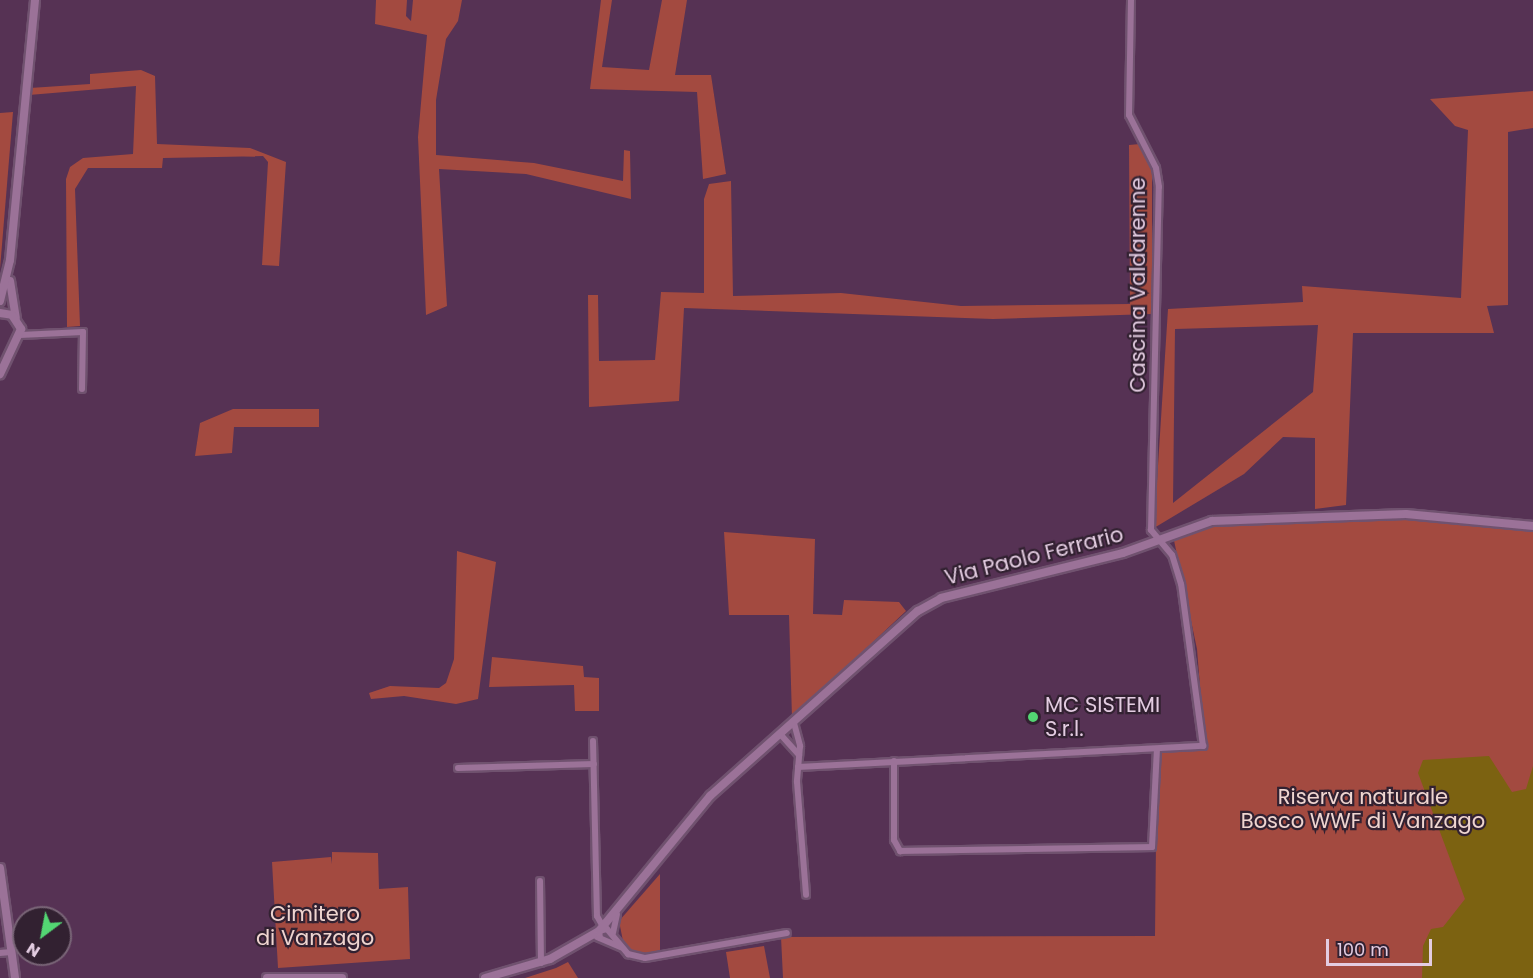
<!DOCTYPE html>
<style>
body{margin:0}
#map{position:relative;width:1533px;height:978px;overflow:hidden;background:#563254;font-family:Poppins,sans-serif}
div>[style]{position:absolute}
.green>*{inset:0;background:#a34a40}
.water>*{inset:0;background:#7c6211}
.roads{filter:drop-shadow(2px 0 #70526f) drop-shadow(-2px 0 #70526f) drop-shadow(0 2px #70526f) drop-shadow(0 -2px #70526f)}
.street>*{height:6px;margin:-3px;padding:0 3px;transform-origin:3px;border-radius:3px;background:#9b7298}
.secondary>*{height:8px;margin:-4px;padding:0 4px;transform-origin:4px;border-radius:4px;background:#9b7298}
.dots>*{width:16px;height:16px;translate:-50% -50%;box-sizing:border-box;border:3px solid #322131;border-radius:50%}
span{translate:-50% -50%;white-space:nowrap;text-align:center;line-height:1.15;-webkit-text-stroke:4.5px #322131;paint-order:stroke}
.street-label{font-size:21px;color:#e3cce1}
.poi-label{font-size:21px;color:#e3cce1}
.left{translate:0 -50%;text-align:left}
.park-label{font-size:21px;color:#efd5d0}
.north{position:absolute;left:12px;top:906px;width:60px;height:60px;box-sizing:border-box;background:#322131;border:2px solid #796577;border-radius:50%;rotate:212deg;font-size:16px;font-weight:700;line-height:24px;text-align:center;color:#e3cce1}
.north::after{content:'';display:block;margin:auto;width:21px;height:27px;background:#53d673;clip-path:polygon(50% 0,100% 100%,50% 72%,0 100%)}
.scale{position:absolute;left:1326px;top:939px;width:106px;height:27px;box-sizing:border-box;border:3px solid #e3cce1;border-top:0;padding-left:8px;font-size:18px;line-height:21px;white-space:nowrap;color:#e3cce1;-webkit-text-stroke:4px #322131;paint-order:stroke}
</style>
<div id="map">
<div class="green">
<i style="clip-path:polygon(376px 0,407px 0,406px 16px,411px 21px,413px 0,462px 0,458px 21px,446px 39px,436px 100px,436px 155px,534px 163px,623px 181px,624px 150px,630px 151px,631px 199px,526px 174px,439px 169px,447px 306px,426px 315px,418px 137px,427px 35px,375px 24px)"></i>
<i style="clip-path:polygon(601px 0,612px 0,602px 67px,649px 70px,662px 0,687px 0,675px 75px,711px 75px,726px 174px,703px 179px,697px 92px,590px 89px)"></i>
<i style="clip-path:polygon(141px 70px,155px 76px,157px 144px,250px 148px,286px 162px,279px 266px,262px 265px,268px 162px,263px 156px,163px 158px,162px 168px,88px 168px,75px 189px,80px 326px,67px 327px,66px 179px,70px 167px,83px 158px,133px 154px,136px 86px,29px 95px,30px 88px,90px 84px,90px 74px)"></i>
<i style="clip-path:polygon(evenodd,1533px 91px,1533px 128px,1508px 132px,1508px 305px,1487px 306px,1494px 333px,1353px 333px,1346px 505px,1315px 509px,1315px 438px,1283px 437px,1244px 474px,1154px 528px,1168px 309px,1303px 302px,1302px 286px,1461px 298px,1468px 130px,1455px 126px,1430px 99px,1533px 91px,1318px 325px,1313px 392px,1173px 503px,1175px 329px,1318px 325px)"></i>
<i style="clip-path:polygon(13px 112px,0 269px,0 113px)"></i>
<i style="clip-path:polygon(1140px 144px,1152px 169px,1152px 314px,993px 319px,684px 308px,679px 401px,589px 407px,588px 295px,598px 295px,599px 361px,655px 360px,661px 292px,704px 293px,704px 199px,709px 184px,731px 181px,733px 296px,841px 293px,961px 306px,1130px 304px,1129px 145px)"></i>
<i style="clip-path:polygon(233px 409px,319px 409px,319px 427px,234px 427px,232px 453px,195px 456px,200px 423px)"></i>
<i style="clip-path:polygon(1346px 514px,1533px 525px,1533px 978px,783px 978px,781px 937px,1155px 936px,1157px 750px,1205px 749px,1197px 649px,1172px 531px,1189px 524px)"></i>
<i style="clip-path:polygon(724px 532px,815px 539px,813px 614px,842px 615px,844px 600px,899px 602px,906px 611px,792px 718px,789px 615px,729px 615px)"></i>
<i style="clip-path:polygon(457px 551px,496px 562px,478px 699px,456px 704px,404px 696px,371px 699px,369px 693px,390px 686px,439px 688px,446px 683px,454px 659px)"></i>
<i style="clip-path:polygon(492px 657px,583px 666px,584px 677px,599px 678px,599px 711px,575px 711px,574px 685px,489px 687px)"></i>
<i style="clip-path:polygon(332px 852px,378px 853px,379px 889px,408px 887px,410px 959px,278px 968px,272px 862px,331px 857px,332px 864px)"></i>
<i style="clip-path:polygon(660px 874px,660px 953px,635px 953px,624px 946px,619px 921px)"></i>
<i style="clip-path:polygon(764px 946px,770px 978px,730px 978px,726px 952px)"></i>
<i style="clip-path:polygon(568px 962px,578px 978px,525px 978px,556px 968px)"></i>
</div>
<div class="water">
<i style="clip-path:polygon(1489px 756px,1512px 792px,1526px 789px,1533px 766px,1533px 978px,1422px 978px,1423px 946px,1431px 929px,1443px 927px,1465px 899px,1418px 773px,1423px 760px)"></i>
</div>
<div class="roads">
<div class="street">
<i style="left:20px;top:335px;width:63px;rotate:-2.7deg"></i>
<i style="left:83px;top:332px;width:57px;rotate:91deg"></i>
<i style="left:794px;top:723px;width:24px;rotate:75deg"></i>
<i style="left:800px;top:746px;width:36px;rotate:95deg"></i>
<i style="left:797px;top:782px;width:113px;rotate:85.4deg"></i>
<i style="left:781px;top:735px;width:27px;rotate:48deg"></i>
<i style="left:593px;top:741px;width:175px;rotate:88.7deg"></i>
<i style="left:597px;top:916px;width:13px;rotate:61deg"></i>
<i style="left:894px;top:761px;width:79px;rotate:90deg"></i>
<i style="left:894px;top:840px;width:13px;rotate:61deg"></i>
<i style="left:900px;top:851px;width:252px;rotate:-0.9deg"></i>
<i style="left:1152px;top:847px;width:98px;rotate:-87.1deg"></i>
<i style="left:798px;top:767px;width:406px;rotate:-3deg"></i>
<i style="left:1203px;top:746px;width:163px;rotate:-97.7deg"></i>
<i style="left:1181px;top:584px;width:30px;rotate:-107deg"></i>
<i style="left:1172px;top:555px;width:33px;rotate:-130deg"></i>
<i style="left:1151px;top:530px;width:343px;rotate:-88.7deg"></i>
<i style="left:1159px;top:187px;width:19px;rotate:-99deg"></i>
<i style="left:1156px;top:168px;width:59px;rotate:-117deg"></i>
<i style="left:1129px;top:115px;width:115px;rotate:-89deg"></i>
<i style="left:458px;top:768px;width:136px;rotate:-1.7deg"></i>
<i style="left:540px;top:881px;width:82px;rotate:89.3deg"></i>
<i style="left:613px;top:933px;width:19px;rotate:-78deg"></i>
<i style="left:597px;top:937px;width:26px;rotate:23deg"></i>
<i style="left:600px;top:938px;width:7px;rotate:-98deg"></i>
<i style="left:599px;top:931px;width:8px;rotate:-14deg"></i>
<i style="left:607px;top:929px;width:33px;rotate:50deg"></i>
<i style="left:628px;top:954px;width:17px;rotate:13deg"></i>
<i style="left:645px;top:958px;width:144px;rotate:-10deg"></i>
<i style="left:0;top:953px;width:11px;rotate:-5deg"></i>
</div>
<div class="secondary">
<i style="left:10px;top:281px;width:37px;rotate:81deg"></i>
<i style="left:0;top:301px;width:42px;rotate:-76.3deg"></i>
<i style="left:10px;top:260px;width:261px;rotate:-84.5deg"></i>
<i style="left:0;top:313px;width:12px;rotate:9deg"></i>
<i style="left:12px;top:315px;width:17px;rotate:57deg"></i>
<i style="left:21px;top:329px;width:50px;rotate:115deg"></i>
<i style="left:0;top:868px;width:111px;rotate:82.2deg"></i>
<i style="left:267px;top:978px;width:75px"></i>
<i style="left:485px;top:978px;width:68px;rotate:-16.3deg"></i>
<i style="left:550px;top:959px;width:56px;rotate:-29.7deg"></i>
<i style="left:599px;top:931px;width:175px;rotate:-50.6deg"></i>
<i style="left:710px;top:796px;width:278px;rotate:-41.7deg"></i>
<i style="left:918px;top:611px;width:26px;rotate:-29deg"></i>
<i style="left:941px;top:598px;width:187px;rotate:-13.9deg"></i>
<i style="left:1123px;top:553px;width:95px;rotate:-19.8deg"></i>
<i style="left:1212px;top:521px;width:194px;rotate:-2.1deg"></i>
<i style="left:1406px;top:514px;width:128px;rotate:5.4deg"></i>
</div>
</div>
<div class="dots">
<i style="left:1033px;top:717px;background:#53d673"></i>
</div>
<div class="street-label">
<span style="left:1138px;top:285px;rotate:-90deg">Cascina Valdarenne</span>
<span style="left:1034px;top:556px;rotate:-14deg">Via Paolo Ferrario</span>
</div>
<div class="poi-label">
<span class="left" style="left:1045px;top:717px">MC SISTEMI<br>S.r.l.</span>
</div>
<div class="park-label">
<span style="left:1363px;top:809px">Riserva naturale<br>Bosco WWF di Vanzago</span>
<span style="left:315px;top:926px">Cimitero<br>di Vanzago</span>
</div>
<div class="north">N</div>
<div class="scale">100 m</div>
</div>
